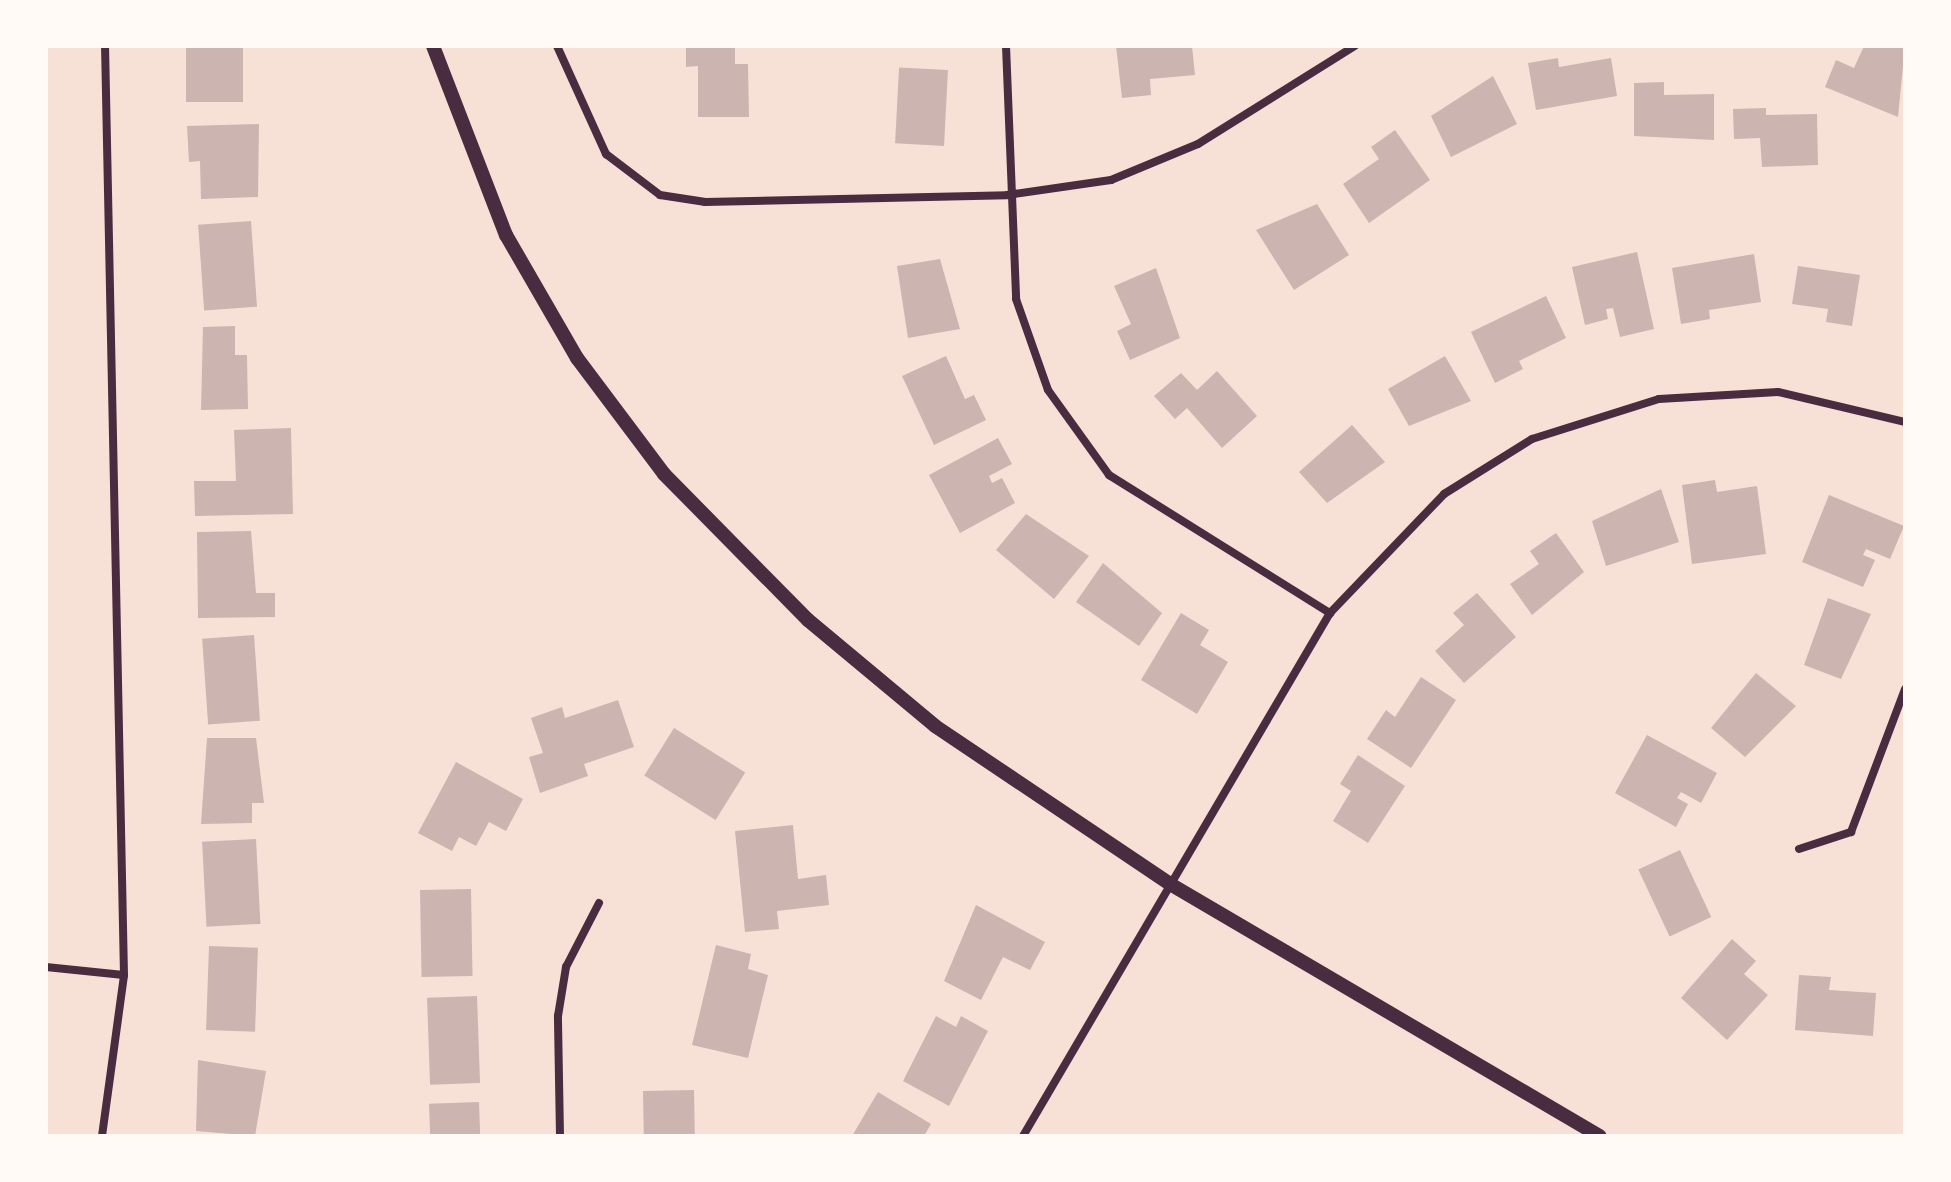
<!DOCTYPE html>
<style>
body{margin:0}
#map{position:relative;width:1951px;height:1182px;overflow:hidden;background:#f7e1d7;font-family:"Public Sans",sans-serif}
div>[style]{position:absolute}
.building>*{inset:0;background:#ccb4b1;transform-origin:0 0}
.minor>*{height:8px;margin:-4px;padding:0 4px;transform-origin:4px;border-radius:4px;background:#4a2c40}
.tertiary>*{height:14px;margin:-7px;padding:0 7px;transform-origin:7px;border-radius:7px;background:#4a2c40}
span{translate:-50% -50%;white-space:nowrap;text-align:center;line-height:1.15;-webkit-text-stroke:6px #fffaf5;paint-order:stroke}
.frame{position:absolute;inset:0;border:48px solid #fffaf5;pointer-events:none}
</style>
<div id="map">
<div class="building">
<i style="left:186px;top:46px;width:57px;height:56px"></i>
<i style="clip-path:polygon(686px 46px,735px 46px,735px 64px,748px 64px,749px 117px,698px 117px,698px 66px,686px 67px)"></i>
<i style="clip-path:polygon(1116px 46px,1192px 46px,1195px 75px,1150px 79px,1151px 95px,1122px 98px)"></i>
<i style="clip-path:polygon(1864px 46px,1905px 46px,1898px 117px,1825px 87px,1836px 60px,1854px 68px)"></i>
<i style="clip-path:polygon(1558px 58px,1559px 67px,1611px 58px,1617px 96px,1536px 110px,1528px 63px)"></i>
<i style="left:948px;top:70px;width:76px;height:49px;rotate:93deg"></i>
<i style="clip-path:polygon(1493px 76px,1517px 124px,1451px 157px,1431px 116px)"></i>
<i style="clip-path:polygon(1664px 82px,1664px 95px,1714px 94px,1714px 140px,1634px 136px,1634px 83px)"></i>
<i style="clip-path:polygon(1766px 108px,1766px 115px,1817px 114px,1818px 165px,1762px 167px,1760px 138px,1734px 139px,1733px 109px)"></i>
<i style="clip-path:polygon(259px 124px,258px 197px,201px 199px,200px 161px,189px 162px,187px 126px)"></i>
<i style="clip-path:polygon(1395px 130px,1430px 180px,1369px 223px,1343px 184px,1379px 159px,1371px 147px)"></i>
<i style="clip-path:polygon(1317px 204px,1349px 255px,1294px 290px,1256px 230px)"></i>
<i style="left:251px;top:221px;width:86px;height:53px;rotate:86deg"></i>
<i style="clip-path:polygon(1637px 252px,1654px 329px,1620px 337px,1613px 308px,1606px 309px,1608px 319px,1585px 325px,1572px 267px)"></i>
<i style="clip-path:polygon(1754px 254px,1761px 302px,1709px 310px,1710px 319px,1681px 324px,1672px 268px)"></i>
<i style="clip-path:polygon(940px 259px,960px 329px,908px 338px,897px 266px)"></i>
<i style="clip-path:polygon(1798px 266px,1860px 275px,1852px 326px,1826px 322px,1828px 309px,1792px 304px)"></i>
<i style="clip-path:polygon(1156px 268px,1180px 338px,1130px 360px,1117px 331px,1131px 324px,1114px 286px)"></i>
<i style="clip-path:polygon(1546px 296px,1566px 338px,1519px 361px,1523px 369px,1495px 383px,1471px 332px)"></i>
<i style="clip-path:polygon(235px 326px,235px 355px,247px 355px,248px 409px,201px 410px,203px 327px)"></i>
<i style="clip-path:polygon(946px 356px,965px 399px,974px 395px,986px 420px,934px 445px,902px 376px)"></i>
<i style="clip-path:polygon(1445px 356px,1471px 401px,1409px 426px,1388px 389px)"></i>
<i style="clip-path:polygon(1217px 371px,1257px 416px,1222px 448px,1187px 408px,1175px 419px,1154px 396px,1181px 373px,1197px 390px)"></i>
<i style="clip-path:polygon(1352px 425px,1385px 462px,1327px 503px,1299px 472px)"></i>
<i style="clip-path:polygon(291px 428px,293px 514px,195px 516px,194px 481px,236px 481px,234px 430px)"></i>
<i style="clip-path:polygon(998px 438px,1012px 464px,989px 476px,992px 483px,1002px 478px,1015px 503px,960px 533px,929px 475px)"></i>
<i style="clip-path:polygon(1715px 480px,1717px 492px,1757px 486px,1766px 554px,1692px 564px,1682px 485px)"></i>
<i style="clip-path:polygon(1661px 489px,1679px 542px,1606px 566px,1592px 521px)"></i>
<i style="clip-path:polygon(1829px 495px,1904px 526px,1890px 559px,1866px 549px,1863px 555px,1875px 560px,1863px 587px,1802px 562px)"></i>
<i style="clip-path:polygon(1026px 514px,1089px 556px,1054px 599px,996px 550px)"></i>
<i style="clip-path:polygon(251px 531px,256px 593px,275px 593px,275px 617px,198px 618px,197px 532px)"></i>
<i style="clip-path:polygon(1556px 533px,1584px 572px,1532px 615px,1510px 584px,1539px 564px,1530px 551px)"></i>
<i style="clip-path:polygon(1103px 563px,1162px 613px,1139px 646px,1076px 602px)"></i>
<i style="clip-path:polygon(1477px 593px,1516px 637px,1464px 683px,1435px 651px,1464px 625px,1453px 613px)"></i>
<i style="clip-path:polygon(1828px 598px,1871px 614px,1841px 679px,1804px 665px)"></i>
<i style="clip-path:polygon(1181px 613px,1209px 630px,1200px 645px,1228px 662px,1197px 714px,1141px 680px)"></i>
<i style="left:254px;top:635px;width:86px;height:52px;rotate:86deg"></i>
<i style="clip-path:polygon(1756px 673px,1796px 706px,1745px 757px,1711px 728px)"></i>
<i style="clip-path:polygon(1421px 677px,1456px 700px,1411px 768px,1367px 739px,1386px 710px,1395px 717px)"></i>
<i style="clip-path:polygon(618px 700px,634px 747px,584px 764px,588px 776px,540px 793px,529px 757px,543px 753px,531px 718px,562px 707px,565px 718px)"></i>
<i style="left:674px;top:728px;width:84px;height:56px;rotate:32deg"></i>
<i style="clip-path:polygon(1647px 735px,1717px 773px,1701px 803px,1681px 792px,1677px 798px,1688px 804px,1676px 827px,1615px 793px)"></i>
<i style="clip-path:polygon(207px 738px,256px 738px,264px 803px,252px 803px,252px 823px,201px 824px)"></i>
<i style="clip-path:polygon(1358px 755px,1405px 786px,1368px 843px,1333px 821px,1351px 791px,1340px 784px)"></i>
<i style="clip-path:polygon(456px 762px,523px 799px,506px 831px,489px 822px,476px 846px,459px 837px,452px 851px,418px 833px)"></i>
<i style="clip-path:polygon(793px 825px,798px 879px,826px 875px,829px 905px,777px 911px,779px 929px,745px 932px,735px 831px)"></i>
<i style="left:256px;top:839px;width:85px;height:54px;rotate:87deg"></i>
<i style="left:1680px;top:850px;width:74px;height:46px;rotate:65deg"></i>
<i style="left:471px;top:889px;width:87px;height:51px;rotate:89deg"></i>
<i style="clip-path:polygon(976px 905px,1045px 942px,1030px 970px,1003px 957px,981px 1000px,944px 981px)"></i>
<i style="clip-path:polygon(1732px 939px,1756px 961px,1744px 974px,1768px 995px,1727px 1040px,1681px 998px)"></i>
<i style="clip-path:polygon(716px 945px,751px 954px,748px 969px,768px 975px,748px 1058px,692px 1045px)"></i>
<i style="left:209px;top:946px;width:49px;height:84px;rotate:2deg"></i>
<i style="clip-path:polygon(1799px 975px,1831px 977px,1829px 990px,1876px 993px,1873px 1036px,1795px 1030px)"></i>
<i style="left:477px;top:996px;width:87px;height:50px;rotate:88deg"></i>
<i style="clip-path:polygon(936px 1016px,956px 1027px,961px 1016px,988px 1031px,949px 1106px,903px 1081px)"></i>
<i style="clip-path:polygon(198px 1060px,266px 1071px,255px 1136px,196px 1131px)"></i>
<i style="left:694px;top:1090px;width:46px;height:51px;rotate:89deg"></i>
<i style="clip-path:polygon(878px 1092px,931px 1124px,924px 1136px,852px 1136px)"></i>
<i style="left:479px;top:1102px;width:34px;height:50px;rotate:88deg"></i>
</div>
<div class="minor">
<i style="left:557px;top:46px;width:119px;rotate:65.6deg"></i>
<i style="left:606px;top:154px;width:68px;rotate:37.2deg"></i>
<i style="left:660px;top:195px;width:46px;rotate:8.8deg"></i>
<i style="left:705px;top:202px;width:302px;rotate:-1.3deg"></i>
<i style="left:1007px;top:195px;width:105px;rotate:-8.2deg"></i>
<i style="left:1111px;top:180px;width:94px;rotate:-22.5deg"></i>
<i style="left:1198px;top:144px;width:185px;rotate:-32deg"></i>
<i style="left:1006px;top:46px;width:253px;rotate:87.7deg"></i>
<i style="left:1016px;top:299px;width:96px;rotate:70.6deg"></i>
<i style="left:1048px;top:390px;width:105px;rotate:54.3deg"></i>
<i style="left:1109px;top:475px;width:261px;rotate:32deg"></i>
<i style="left:1799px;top:849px;width:55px;rotate:-18.1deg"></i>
<i style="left:1851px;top:832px;width:153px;rotate:-69.3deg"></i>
<i style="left:46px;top:967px;width:78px;rotate:5.9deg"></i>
<i style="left:102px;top:1136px;width:162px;rotate:-82.2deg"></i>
<i style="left:124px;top:975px;width:929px;rotate:-91.17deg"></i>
<i style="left:560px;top:1136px;width:120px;rotate:-91deg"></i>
<i style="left:558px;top:1016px;width:50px;rotate:-80.7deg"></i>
<i style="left:566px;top:967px;width:72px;rotate:-62.7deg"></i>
<i style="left:1023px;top:1136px;width:606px;rotate:-59.59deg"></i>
<i style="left:1330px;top:613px;width:165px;rotate:-46.2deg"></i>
<i style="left:1444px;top:494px;width:104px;rotate:-32deg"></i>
<i style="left:1532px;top:439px;width:133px;rotate:-17.5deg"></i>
<i style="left:1659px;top:399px;width:119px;rotate:-3.4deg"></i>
<i style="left:1778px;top:392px;width:130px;rotate:13.3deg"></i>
</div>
<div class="tertiary">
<i style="left:433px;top:46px;width:203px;rotate:68.9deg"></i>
<i style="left:506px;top:235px;width:142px;rotate:60deg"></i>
<i style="left:577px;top:358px;width:145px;rotate:53.1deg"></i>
<i style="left:664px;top:474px;width:205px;rotate:45.4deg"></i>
<i style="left:808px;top:620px;width:165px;rotate:39.8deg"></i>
<i style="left:935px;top:726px;width:283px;rotate:33.9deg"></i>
<i style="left:1170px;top:884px;width:498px;rotate:30.4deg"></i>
</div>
<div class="frame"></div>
</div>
